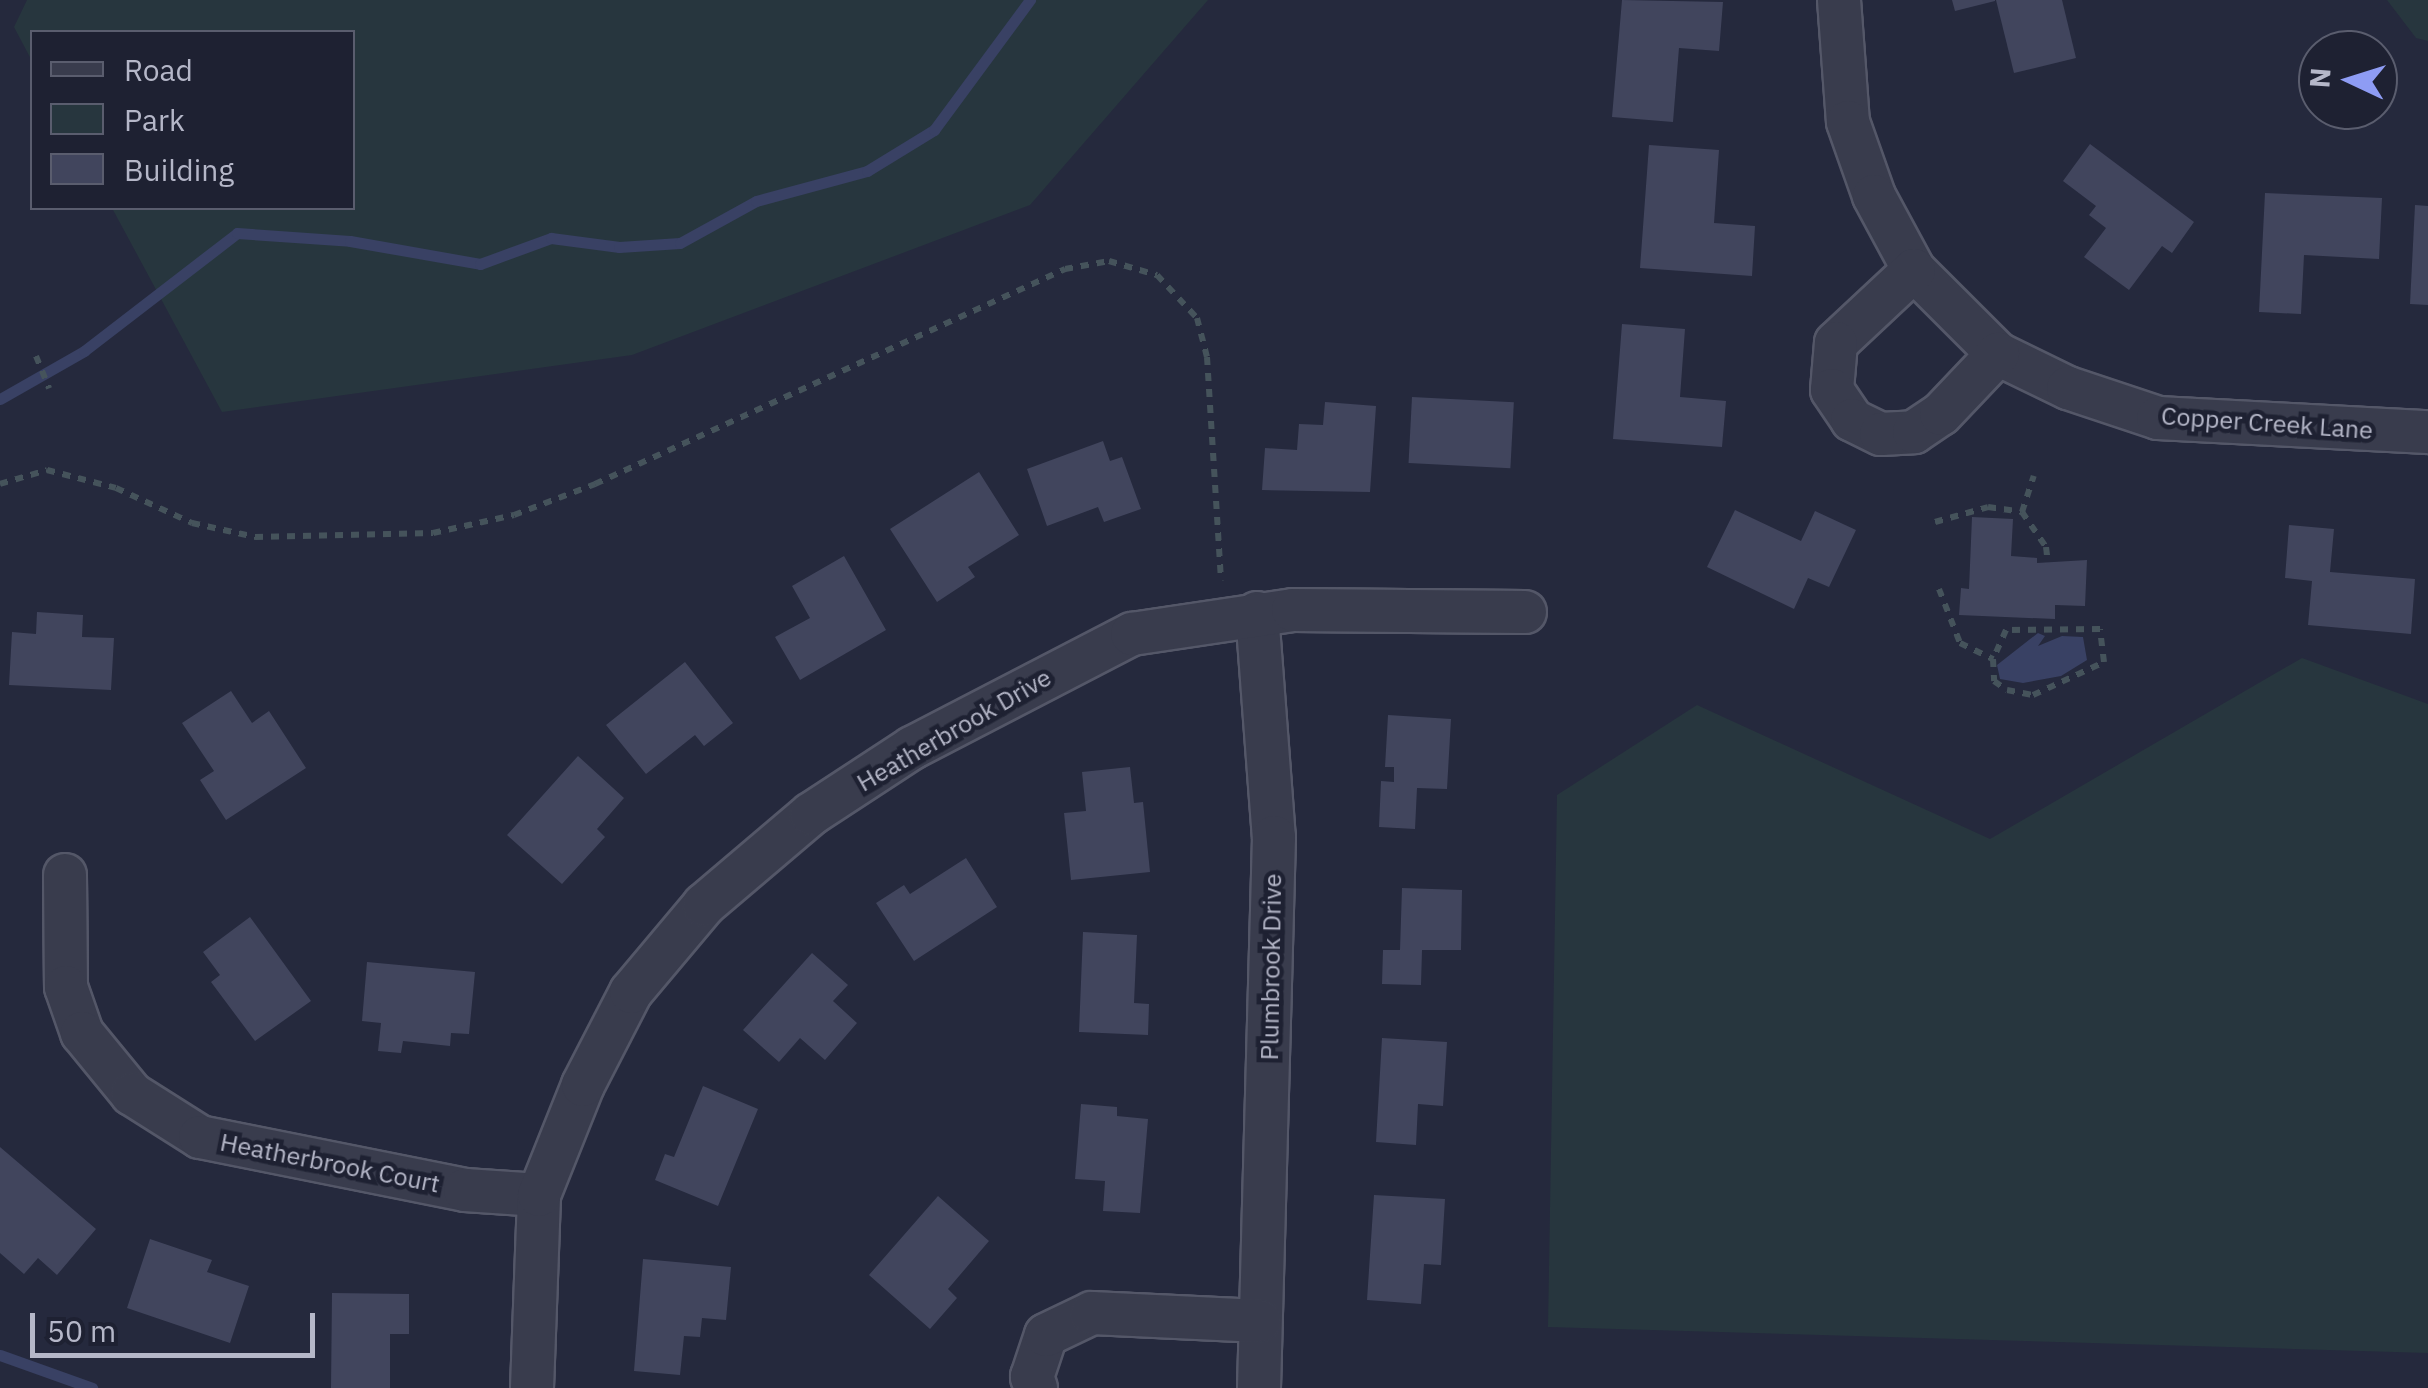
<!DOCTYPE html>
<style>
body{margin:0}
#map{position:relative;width:2428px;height:1388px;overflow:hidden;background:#25293d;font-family:"IBM Plex Sans",sans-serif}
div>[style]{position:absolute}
.green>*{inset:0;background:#27363e}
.water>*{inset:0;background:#394164}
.stream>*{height:11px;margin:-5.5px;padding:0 5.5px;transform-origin:5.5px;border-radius:5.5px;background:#394164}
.building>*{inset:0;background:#41455d;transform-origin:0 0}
.path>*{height:6px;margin-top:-3px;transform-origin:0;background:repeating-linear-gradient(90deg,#45535b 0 8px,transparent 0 16px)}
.roads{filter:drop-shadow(2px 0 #545768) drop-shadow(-2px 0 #545768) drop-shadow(0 2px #545768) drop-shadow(0 -2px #545768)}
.minor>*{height:42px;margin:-21px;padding:0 21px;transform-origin:21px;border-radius:21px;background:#393c4d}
span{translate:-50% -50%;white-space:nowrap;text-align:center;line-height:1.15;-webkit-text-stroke:9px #1e2132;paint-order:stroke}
.street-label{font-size:25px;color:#b5b7c8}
.legend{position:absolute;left:30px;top:30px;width:325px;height:180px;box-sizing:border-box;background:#1e2132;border:2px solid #5a5d6e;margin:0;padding:12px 18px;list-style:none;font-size:30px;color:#b5b7c8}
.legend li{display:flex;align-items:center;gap:20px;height:50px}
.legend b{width:50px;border:2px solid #5a5d6e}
.north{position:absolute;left:2298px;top:30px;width:100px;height:100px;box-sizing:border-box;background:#1e2132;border:2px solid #5a5d6e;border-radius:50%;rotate:274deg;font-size:28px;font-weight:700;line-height:40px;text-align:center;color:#b5b7c8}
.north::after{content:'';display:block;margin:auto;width:35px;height:45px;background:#8e9cf4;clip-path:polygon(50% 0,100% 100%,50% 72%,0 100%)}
.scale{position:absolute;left:30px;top:1313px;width:285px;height:45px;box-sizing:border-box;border:5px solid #b5b7c8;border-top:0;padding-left:12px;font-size:30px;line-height:35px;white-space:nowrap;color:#b5b7c8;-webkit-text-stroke:8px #1e2132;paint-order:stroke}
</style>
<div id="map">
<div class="green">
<i style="clip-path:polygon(27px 0,1208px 0,1030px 205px,632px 355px,222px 412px,112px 208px,352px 208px,352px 32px,32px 32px,32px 61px,14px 27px)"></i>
<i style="clip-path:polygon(2387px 0,2428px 0,2428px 41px,2416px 38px)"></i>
<i style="clip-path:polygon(2302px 658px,2428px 704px,2428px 1353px,1548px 1327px,1557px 795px,1697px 705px,1990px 839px)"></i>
</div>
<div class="water">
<i style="clip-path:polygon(2038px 633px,2045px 636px,2038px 646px,2062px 636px,2083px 637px,2087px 660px,2061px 676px,2023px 683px,2000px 679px,1997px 665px)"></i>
</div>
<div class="stream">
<i style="left:0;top:399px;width:97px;rotate:-29.7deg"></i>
<i style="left:84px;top:351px;width:193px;rotate:-37.6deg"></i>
<i style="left:237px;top:233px;width:113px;rotate:4deg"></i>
<i style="left:350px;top:241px;width:132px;rotate:10deg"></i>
<i style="left:480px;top:264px;width:76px;rotate:-20.1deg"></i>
<i style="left:551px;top:238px;width:69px;rotate:7.5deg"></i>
<i style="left:619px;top:247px;width:61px;rotate:-3.8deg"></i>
<i style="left:680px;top:243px;width:87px;rotate:-28.9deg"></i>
<i style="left:756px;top:201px;width:115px;rotate:-15.1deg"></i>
<i style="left:867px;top:171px;width:79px;rotate:-31.5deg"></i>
<i style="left:934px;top:130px;width:162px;rotate:-53.6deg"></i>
<i style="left:0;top:1355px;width:98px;rotate:19.7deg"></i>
</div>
<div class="building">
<i style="clip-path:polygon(1622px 0,1723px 2px,1719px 51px,1679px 48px,1673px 122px,1612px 117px)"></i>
<i style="clip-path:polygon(1952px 0,1995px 0,1995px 1px,1955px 11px)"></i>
<i style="clip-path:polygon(1996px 0,2062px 0,2076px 58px,2014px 73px)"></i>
<i style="clip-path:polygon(2090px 144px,2194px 222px,2172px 253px,2162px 246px,2129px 290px,2084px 257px,2106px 228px,2089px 215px,2096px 206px,2063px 181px)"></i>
<i style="clip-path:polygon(1649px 145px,1719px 150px,1714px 223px,1755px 226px,1752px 276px,1640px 268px)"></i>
<i style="clip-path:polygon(2265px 193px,2382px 198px,2379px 259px,2304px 255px,2301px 314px,2259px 312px)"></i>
<i style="clip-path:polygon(2415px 205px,2428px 206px,2428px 305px,2410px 304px)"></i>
<i style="clip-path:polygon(1622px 324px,1685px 329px,1680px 397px,1726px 401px,1722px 447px,1613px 439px)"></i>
<i style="left:1412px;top:397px;width:102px;height:66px;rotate:3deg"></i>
<i style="clip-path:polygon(1325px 402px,1376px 406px,1370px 492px,1262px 490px,1265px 448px,1297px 450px,1299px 424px,1323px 425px)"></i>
<i style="clip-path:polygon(1103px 441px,1110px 461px,1122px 457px,1141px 509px,1104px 522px,1098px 507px,1047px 526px,1027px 469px)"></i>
<i style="clip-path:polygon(979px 472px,1019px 535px,968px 567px,975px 577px,937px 602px,890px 529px)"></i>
<i style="clip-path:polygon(1735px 510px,1801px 541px,1815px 511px,1856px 530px,1829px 587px,1808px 578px,1794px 609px,1707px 567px)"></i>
<i style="clip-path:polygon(1972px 517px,2013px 519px,2011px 556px,2037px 558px,2037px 563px,2087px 560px,2085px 606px,2055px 605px,2055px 619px,1959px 615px,1961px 588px,1969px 589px)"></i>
<i style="clip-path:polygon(2289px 525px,2334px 529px,2330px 572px,2415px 579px,2411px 634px,2308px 625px,2312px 581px,2285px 578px)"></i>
<i style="clip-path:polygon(844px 556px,886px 630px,800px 680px,775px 637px,810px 618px,792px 586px)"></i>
<i style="clip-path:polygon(37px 612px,83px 615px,82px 637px,114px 638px,111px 690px,9px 685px,12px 632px,36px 634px)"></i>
<i style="clip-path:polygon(685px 662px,733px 723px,704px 746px,695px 735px,646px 774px,606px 725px)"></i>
<i style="clip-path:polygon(231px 691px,252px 723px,269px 711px,306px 768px,226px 820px,200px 780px,214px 771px,182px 723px)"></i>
<i style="clip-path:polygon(1388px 715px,1451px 719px,1447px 789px,1417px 788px,1415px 829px,1379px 827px,1381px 781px,1394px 782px,1394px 767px,1385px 767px)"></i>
<i style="clip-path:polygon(578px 756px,624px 798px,597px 829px,605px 837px,562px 884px,507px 835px)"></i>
<i style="clip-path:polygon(1130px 767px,1134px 803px,1143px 802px,1150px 872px,1071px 880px,1064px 813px,1086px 811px,1082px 772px)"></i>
<i style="clip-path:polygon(966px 858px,997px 907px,914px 961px,876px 903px,904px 885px,910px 894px)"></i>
<i style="clip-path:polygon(1402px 888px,1462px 890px,1461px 950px,1422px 950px,1421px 985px,1382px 984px,1383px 950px,1400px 950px)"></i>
<i style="clip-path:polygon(250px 917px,311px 1001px,255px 1041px,211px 982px,220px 975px,203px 952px)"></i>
<i style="clip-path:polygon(1083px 932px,1137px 935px,1134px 1003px,1149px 1004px,1148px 1035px,1079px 1032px)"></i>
<i style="clip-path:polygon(812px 953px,848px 985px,833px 1001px,857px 1023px,825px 1060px,800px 1038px,779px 1062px,743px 1030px)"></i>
<i style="clip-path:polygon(367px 962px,475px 972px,469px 1034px,451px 1033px,450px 1046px,403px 1041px,401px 1053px,378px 1051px,381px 1023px,362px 1021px)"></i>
<i style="clip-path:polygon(1382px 1038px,1447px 1042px,1443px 1106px,1418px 1104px,1416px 1145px,1376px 1142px)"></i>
<i style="clip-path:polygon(703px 1086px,758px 1109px,718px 1206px,655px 1180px,665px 1154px,674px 1157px)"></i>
<i style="clip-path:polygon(1081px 1104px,1117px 1107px,1117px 1116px,1148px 1119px,1140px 1213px,1103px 1211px,1105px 1181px,1075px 1179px)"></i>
<i style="clip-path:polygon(0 1147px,96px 1229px,57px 1275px,38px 1258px,24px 1274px,0 1253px)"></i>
<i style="clip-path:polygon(1374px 1195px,1445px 1199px,1441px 1265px,1424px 1264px,1421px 1304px,1367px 1300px)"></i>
<i style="clip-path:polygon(938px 1196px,989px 1241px,948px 1289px,957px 1298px,930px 1329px,869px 1275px)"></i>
<i style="clip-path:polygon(150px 1239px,212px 1260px,207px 1272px,249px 1286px,230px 1343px,127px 1308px)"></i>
<i style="clip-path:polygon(643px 1259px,731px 1267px,726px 1320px,702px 1318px,700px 1337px,684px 1336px,680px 1375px,634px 1371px)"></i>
<i style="clip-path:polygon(332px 1293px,409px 1294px,409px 1334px,390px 1334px,390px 1388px,331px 1388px)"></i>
</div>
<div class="path">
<i style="left:36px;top:356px;width:35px;rotate:68deg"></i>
<i style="left:0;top:484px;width:49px;rotate:-16.6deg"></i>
<i style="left:47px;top:470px;width:71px;rotate:14.6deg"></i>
<i style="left:116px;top:488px;width:84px;rotate:24.7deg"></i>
<i style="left:192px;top:523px;width:65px;rotate:12.5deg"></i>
<i style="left:255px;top:537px;width:178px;rotate:-1.3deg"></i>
<i style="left:433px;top:533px;width:83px;rotate:-12.5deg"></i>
<i style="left:514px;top:515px;width:87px;rotate:-20.9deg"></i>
<i style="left:595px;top:484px;width:517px;rotate:-24.58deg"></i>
<i style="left:1065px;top:269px;width:45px;rotate:-10.3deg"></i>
<i style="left:1109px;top:261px;width:50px;rotate:16.3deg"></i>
<i style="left:1157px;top:275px;width:59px;rotate:47.1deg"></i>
<i style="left:1197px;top:318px;width:40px;rotate:75.6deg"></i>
<i style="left:1207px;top:357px;width:224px;rotate:86.4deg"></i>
<i style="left:2022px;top:512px;width:38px;rotate:-72deg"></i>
<i style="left:1935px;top:522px;width:55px;rotate:-15.8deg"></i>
<i style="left:1988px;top:507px;width:34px;rotate:8deg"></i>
<i style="left:2022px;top:512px;width:42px;rotate:55.6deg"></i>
<i style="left:2046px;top:547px;width:16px;rotate:83deg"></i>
<i style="left:1939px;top:589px;width:58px;rotate:68.7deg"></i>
<i style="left:1960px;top:643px;width:37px;rotate:26deg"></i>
<i style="left:1993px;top:659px;width:22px;rotate:87deg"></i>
<i style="left:1994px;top:681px;width:16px;rotate:35deg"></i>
<i style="left:2007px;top:690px;width:26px;rotate:11deg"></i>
<i style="left:2033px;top:695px;width:78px;rotate:-24.9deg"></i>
<i style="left:2104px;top:662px;width:33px;rotate:-97deg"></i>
<i style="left:2100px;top:629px;width:94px;rotate:179.4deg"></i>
<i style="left:2006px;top:630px;width:32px;rotate:114deg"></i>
</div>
<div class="roads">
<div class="minor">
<i style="left:1839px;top:0;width:122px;rotate:85.8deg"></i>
<i style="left:1848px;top:122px;width:78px;rotate:70.6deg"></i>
<i style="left:1874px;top:196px;width:84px;rotate:61.6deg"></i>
<i style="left:1914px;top:270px;width:119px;rotate:45deg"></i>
<i style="left:1998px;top:354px;width:78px;rotate:25.9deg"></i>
<i style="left:2068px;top:388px;width:95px;rotate:18.4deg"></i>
<i style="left:2158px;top:418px;width:270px;rotate:3deg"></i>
<i style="left:1914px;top:270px;width:107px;rotate:136.9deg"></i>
<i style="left:1836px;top:343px;width:47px;rotate:94.9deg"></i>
<i style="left:1832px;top:390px;width:36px;rotate:56deg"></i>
<i style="left:1852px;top:420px;width:32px;rotate:26deg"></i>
<i style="left:1881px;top:434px;width:33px;rotate:-3deg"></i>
<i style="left:1914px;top:432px;width:32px;rotate:-34deg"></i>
<i style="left:1941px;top:414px;width:83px;rotate:-46.5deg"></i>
<i style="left:1257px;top:613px;width:225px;rotate:85.7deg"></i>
<i style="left:1274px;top:837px;width:551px;rotate:91.56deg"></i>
<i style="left:65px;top:875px;width:112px;rotate:89.5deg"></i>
<i style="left:66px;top:987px;width:49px;rotate:70.8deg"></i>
<i style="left:82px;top:1033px;width:79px;rotate:50.7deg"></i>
<i style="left:132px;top:1094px;width:80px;rotate:32.3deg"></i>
<i style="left:200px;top:1137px;width:270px;rotate:11.3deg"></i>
<i style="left:465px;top:1190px;width:74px;rotate:3.9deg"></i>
<i style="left:532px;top:1388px;width:193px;rotate:-87.9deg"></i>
<i style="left:539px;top:1195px;width:118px;rotate:-68.2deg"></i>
<i style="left:583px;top:1085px;width:105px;rotate:-62.7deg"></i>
<i style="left:631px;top:992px;width:114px;rotate:-50deg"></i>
<i style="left:704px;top:905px;width:140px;rotate:-40.4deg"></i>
<i style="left:811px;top:814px;width:121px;rotate:-33.2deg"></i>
<i style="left:912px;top:748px;width:248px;rotate:-27.4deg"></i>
<i style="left:1132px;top:634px;width:163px;rotate:-8.5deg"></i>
<i style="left:1293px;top:610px;width:232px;rotate:0.5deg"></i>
<i style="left:1036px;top:1388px;width:12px;rotate:-110deg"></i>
<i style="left:1032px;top:1377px;width:44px;rotate:-71.6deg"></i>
<i style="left:1046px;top:1335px;width:51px;rotate:-25.6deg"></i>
<i style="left:1092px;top:1313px;width:168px;rotate:2.7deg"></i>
</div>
</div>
<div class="street-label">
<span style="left:2267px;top:423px;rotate:4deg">Copper Creek Lane</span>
<span style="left:954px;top:730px;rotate:-30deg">Heatherbrook Drive</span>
<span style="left:1271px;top:967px;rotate:-89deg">Plumbrook Drive</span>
<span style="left:330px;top:1163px;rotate:11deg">Heatherbrook Court</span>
</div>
<ul class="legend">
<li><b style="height:12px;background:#393c4d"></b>Road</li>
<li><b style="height:28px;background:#27363e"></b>Park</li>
<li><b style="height:28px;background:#41455d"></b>Building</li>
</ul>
<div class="north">N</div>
<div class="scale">50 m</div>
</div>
